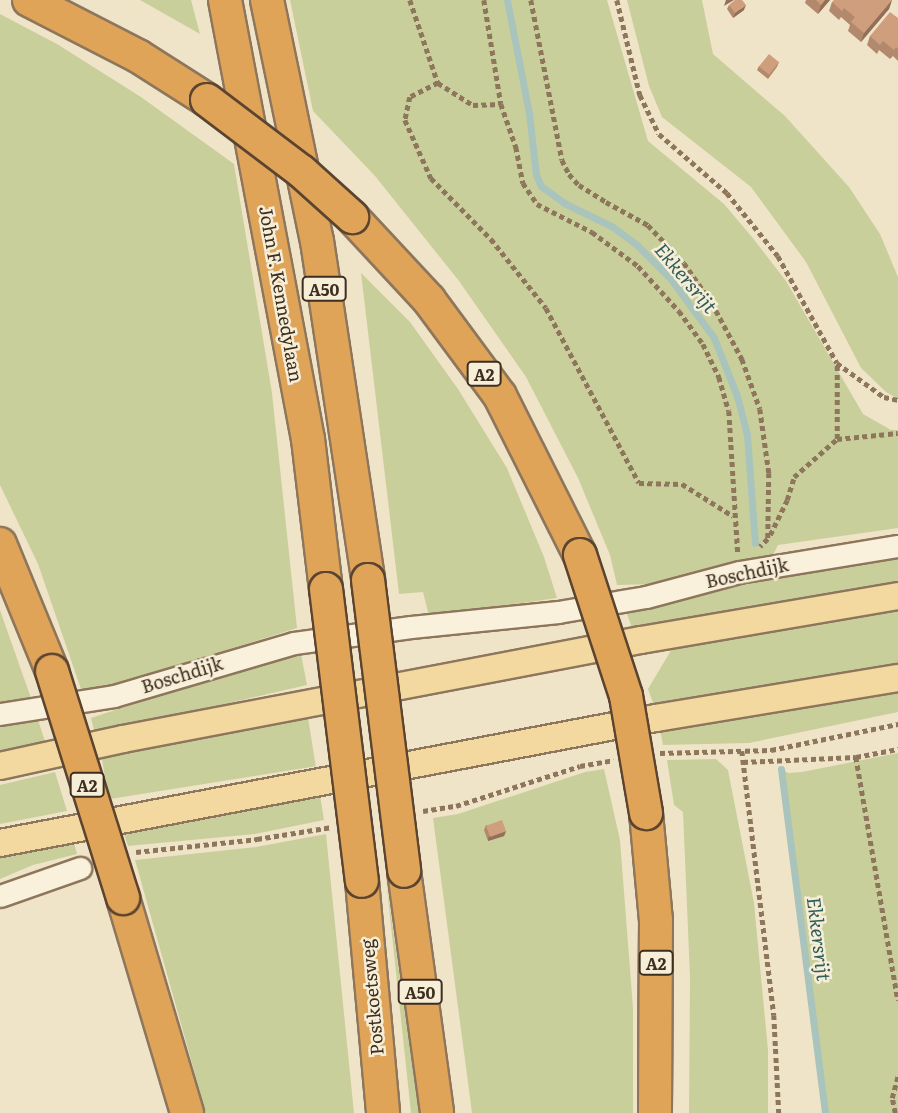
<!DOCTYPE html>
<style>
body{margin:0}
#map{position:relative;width:898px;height:1113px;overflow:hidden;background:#f0e4c8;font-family:Literata,serif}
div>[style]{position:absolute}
.green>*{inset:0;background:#c9cf9b;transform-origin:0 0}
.stream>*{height:7px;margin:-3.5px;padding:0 3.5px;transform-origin:3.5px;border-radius:3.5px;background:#a9c4bc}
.path>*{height:4.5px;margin-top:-2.25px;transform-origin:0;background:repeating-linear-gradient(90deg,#8d765c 0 5px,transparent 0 8.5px)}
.roads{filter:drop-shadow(2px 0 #8d765c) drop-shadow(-2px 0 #8d765c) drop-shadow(0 2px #8d765c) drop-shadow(0 -2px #8d765c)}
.minor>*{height:21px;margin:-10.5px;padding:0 10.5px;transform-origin:10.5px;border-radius:10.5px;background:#faf1dc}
.major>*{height:26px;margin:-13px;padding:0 13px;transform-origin:13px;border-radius:13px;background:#f3d9a0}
.highway>*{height:32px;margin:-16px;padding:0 16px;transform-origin:16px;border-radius:16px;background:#e0a458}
.bridges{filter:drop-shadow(2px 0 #5b4430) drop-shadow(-2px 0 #5b4430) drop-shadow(0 2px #5b4430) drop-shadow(0 -2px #5b4430)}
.highway-bridge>*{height:32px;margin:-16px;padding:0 16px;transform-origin:16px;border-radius:16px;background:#e0a458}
.wall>*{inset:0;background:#b2896c}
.shaded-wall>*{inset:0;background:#916f58}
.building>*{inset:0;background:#cf9f7d;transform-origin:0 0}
span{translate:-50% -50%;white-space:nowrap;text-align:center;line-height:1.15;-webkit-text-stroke:5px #f7eed8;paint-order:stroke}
.shield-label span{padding:2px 5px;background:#f7eed8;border:2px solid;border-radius:5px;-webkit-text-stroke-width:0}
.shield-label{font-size:16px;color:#3d2e20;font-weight:700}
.street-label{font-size:18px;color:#3d2e20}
.water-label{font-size:19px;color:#2f5d5a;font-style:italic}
</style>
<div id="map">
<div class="green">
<i style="clip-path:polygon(140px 0,191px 0,200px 34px)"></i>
<i style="clip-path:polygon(290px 0,607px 0,648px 141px,724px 204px,752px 237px,786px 281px,863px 414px,891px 430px,898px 430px,898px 528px,778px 545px,773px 555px,658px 584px,617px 585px,610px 555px,578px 478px,526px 377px,459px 281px,375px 176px,313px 111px)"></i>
<i style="clip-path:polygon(627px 0,702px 0,713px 54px,785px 116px,849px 187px,880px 234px,898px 277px,898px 399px,886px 392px,861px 368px,806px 262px,751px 187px,662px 117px,649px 86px)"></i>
<i style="clip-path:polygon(0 14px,57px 44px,141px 97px,234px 164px,272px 393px,297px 628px,83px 695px,38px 564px,0 485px)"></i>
<i style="clip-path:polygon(361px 273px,410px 322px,458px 389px,507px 468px,544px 557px,557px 598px,429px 616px,423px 592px,399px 594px)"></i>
<i style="clip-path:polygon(898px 559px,898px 582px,633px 631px,627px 614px,761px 578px)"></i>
<i style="clip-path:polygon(898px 608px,898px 663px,654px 706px,648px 689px,673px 647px)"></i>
<i style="clip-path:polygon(0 610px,31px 698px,0 704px)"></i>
<i style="clip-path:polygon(300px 649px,307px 685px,95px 734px,91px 718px)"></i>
<i style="clip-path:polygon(898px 689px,898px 712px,749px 743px,663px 745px,660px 729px)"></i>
<i style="left:307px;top:711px;width:56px;height:210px;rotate:81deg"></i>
<i style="clip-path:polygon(38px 720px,45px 741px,0 751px,0 727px)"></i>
<i style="clip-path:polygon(898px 753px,898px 1113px,824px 1113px,783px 770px,788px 773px,802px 772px)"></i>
<i style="clip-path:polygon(716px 759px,728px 770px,754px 903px,768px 1050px,768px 1113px,689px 1113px,690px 977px,683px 812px,674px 805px,667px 760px)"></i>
<i style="clip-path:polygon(604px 769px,620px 840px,633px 1008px,633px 1113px,472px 1113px,433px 818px,458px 814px,585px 772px)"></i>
<i style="clip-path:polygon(55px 772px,67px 811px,0 824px,0 785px)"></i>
<i style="clip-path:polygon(319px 789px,324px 820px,255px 834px,128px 846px,123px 831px)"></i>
<i style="clip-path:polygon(326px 834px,354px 1113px,206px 1113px,135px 860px,256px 847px)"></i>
<i style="clip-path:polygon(72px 835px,77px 854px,33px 865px,0 879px,0 851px)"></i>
<i style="clip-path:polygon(386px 879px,419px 1113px,411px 1113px)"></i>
</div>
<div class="stream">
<i style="left:507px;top:0;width:115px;rotate:79deg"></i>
<i style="left:529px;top:113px;width:62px;rotate:83.6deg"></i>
<i style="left:536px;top:175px;width:12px;rotate:66deg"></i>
<i style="left:541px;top:186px;width:29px;rotate:36deg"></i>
<i style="left:564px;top:203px;width:55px;rotate:26.1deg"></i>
<i style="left:613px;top:227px;width:30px;rotate:37deg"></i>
<i style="left:637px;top:245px;width:47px;rotate:45deg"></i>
<i style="left:670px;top:278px;width:74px;rotate:53.7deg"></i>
<i style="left:714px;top:338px;width:62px;rotate:68.4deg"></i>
<i style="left:737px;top:396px;width:40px;rotate:75.6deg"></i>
<i style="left:747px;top:435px;width:108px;rotate:85.8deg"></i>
<i style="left:781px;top:769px;width:347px;rotate:82.7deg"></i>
</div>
<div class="path">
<i style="left:410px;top:0;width:88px;rotate:71.4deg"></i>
<i style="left:438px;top:83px;width:41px;rotate:32.2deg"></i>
<i style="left:473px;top:105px;width:28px;rotate:-2deg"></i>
<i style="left:484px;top:0;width:105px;rotate:80.7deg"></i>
<i style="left:501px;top:104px;width:46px;rotate:70.8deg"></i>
<i style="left:516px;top:147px;width:37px;rotate:79deg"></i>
<i style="left:523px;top:183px;width:25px;rotate:56deg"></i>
<i style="left:537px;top:204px;width:62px;rotate:27deg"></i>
<i style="left:592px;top:232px;width:57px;rotate:36.5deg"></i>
<i style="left:638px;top:266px;width:61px;rotate:47.7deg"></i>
<i style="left:679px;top:311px;width:41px;rotate:54deg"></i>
<i style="left:703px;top:344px;width:37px;rotate:64deg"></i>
<i style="left:719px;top:377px;width:35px;rotate:74deg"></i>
<i style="left:729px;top:411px;width:143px;rotate:86.4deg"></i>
<i style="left:531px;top:0;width:163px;rotate:79deg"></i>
<i style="left:562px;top:160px;width:16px;rotate:63deg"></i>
<i style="left:569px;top:174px;width:15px;rotate:48deg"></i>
<i style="left:579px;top:185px;width:32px;rotate:32deg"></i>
<i style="left:606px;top:202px;width:48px;rotate:28.7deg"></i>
<i style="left:648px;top:225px;width:52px;rotate:46.5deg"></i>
<i style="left:684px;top:263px;width:49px;rotate:55deg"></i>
<i style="left:712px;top:303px;width:64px;rotate:61.8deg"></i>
<i style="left:742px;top:359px;width:53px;rotate:70.2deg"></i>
<i style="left:760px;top:409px;width:65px;rotate:82deg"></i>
<i style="left:769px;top:473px;width:66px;rotate:90.9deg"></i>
<i style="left:768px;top:539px;width:11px;rotate:135deg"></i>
<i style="left:617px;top:0;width:98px;rotate:76.4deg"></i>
<i style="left:640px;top:95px;width:43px;rotate:64deg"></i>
<i style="left:659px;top:134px;width:90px;rotate:40.9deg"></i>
<i style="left:727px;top:193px;width:81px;rotate:51deg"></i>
<i style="left:778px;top:256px;width:122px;rotate:61.1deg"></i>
<i style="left:837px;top:363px;width:58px;rotate:35.9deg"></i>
<i style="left:884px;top:397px;width:14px;rotate:12deg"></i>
<i style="left:438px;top:83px;width:31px;rotate:153deg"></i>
<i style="left:410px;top:97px;width:24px;rotate:102deg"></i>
<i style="left:405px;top:120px;width:64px;rotate:65.9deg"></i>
<i style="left:431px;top:178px;width:86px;rotate:45.5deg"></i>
<i style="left:491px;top:239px;width:88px;rotate:51.4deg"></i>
<i style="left:546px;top:308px;width:198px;rotate:62deg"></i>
<i style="left:639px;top:483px;width:43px;rotate:1.3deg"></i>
<i style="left:682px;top:484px;width:60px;rotate:32.1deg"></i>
<i style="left:837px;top:439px;width:75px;rotate:-90deg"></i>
<i style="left:770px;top:535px;width:39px;rotate:-64deg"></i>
<i style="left:787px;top:500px;width:24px;rotate:-73deg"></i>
<i style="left:794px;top:477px;width:57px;rotate:-41.5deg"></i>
<i style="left:837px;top:439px;width:61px;rotate:-5.6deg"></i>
<i style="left:742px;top:751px;width:266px;rotate:83.1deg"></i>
<i style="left:774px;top:1015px;width:98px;rotate:87.1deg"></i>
<i style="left:660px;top:753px;width:111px;rotate:-1.5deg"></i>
<i style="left:771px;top:750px;width:130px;rotate:-11.6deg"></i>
<i style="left:856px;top:757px;width:43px;rotate:-10.8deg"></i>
<i style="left:743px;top:762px;width:113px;rotate:-2.5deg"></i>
<i style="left:856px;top:757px;width:247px;rotate:80.2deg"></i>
<i style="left:423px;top:811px;width:33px;rotate:-9deg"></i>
<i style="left:456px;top:806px;width:130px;rotate:-17.9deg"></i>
<i style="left:580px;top:766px;width:34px;rotate:-10deg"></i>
<i style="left:136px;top:852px;width:122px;rotate:-6.1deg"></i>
<i style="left:257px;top:839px;width:76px;rotate:-9.1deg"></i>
<i style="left:895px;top:1113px;width:15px;rotate:-101deg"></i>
<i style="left:892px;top:1098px;width:24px;rotate:-75deg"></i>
</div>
<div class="roads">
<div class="minor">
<i style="left:0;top:714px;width:115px;rotate:-9deg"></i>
<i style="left:114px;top:696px;width:188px;rotate:-16.4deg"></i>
<i style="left:294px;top:643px;width:118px;rotate:-7.8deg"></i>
<i style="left:411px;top:627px;width:148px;rotate:-5.8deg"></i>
<i style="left:558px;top:612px;width:89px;rotate:-9.7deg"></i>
<i style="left:646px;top:597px;width:96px;rotate:-15deg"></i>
<i style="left:739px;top:572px;width:161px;rotate:-9.3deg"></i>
<i style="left:0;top:896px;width:85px;rotate:-19.3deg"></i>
</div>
<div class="major">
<i style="left:0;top:766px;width:126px;rotate:-12.4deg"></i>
<i style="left:123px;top:739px;width:527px;rotate:-10.82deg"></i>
<i style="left:641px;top:640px;width:261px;rotate:-9.7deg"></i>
<i style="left:0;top:843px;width:668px;rotate:-10.79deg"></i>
<i style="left:656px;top:718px;width:245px;rotate:-9.4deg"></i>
</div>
<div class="highway">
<i style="left:29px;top:0;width:123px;rotate:27.2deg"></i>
<i style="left:138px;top:56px;width:82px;rotate:32.5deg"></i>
<i style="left:225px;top:0;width:447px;rotate:79.3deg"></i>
<i style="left:308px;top:439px;width:151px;rotate:83.2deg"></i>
<i style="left:267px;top:0;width:246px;rotate:78.3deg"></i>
<i style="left:317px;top:241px;width:343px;rotate:81.4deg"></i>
<i style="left:352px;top:217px;width:113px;rotate:47.1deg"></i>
<i style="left:429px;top:300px;width:119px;rotate:53.5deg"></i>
<i style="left:500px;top:396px;width:178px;rotate:63.3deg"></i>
<i style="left:0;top:544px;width:137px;rotate:67.7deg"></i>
<i style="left:646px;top:813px;width:107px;rotate:84.7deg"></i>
<i style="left:656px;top:920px;width:193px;rotate:90.3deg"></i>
<i style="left:404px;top:871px;width:244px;rotate:82.2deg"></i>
<i style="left:362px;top:881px;width:233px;rotate:84.8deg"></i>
<i style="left:123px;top:898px;width:224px;rotate:73.4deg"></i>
</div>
</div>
<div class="bridges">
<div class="highway-bridge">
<i style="left:207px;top:100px;width:118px;rotate:37.1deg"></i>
<i style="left:301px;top:171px;width:69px;rotate:42deg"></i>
<i style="left:580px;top:555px;width:148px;rotate:71.9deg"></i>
<i style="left:626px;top:696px;width:119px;rotate:80.3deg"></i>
<i style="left:368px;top:580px;width:293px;rotate:82.9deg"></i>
<i style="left:326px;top:589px;width:294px;rotate:83deg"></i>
<i style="left:52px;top:671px;width:238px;rotate:72.6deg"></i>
</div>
</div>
<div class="wall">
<i style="clip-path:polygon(806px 0,830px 0,818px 14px,805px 3px)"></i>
<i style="clip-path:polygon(892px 0,889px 9px,861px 42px,848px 31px,850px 25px,841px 17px,839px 20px,829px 11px,832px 2px)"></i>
<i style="clip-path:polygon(729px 5px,744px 10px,733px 18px,727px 9px)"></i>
<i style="clip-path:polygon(898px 18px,898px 61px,893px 56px,890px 59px,879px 50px,877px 54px,867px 45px,870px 36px)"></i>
<i style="clip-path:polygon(779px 62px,777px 67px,768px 79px,757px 70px,759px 66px)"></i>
<i style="clip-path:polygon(486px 825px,506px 831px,504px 836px,488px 841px,484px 830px)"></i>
</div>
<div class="shaded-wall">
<i style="clip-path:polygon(726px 0,734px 0,724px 6px)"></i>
<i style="clip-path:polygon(825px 0,830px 0,818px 14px,821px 5px)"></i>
<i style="clip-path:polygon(892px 0,889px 9px,861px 42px,864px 33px)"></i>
<i style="clip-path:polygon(746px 5px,744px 10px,733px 18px,735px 13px)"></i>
<i style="clip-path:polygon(506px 831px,504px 836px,488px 841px,489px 836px)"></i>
</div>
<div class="building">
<i style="clip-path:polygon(735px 0,742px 0,746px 5px,735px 13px,729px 5px)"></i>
<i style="clip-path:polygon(816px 0,825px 0,821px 5px)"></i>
<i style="clip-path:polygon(834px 0,892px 0,864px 33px,851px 22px,855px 17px,844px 8px,842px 11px,832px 2px)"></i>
<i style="clip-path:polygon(890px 12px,898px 18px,898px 49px,896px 47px,894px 50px,883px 41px,880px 45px,870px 36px)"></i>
<i style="left:769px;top:54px;width:13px;height:16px;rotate:39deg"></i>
<i style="left:502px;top:820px;width:12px;height:17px;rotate:70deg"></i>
</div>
<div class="shield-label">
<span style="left:324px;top:289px">A50</span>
<span style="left:484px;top:374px">A2</span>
<span style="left:87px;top:785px">A2</span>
<span style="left:656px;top:963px">A2</span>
<span style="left:420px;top:992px">A50</span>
</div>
<div class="street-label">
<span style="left:281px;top:294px;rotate:80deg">John F. Kennedylaan</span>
<span style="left:747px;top:573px;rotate:-12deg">Boschdijk</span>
<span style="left:182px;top:675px;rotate:-17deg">Boschdijk</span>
<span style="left:372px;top:997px;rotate:-95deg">Postkoetsweg</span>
</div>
<div class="water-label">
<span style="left:686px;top:278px;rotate:50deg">Ekkersrijt</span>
<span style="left:819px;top:939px;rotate:83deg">Ekkersrijt</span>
</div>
</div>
